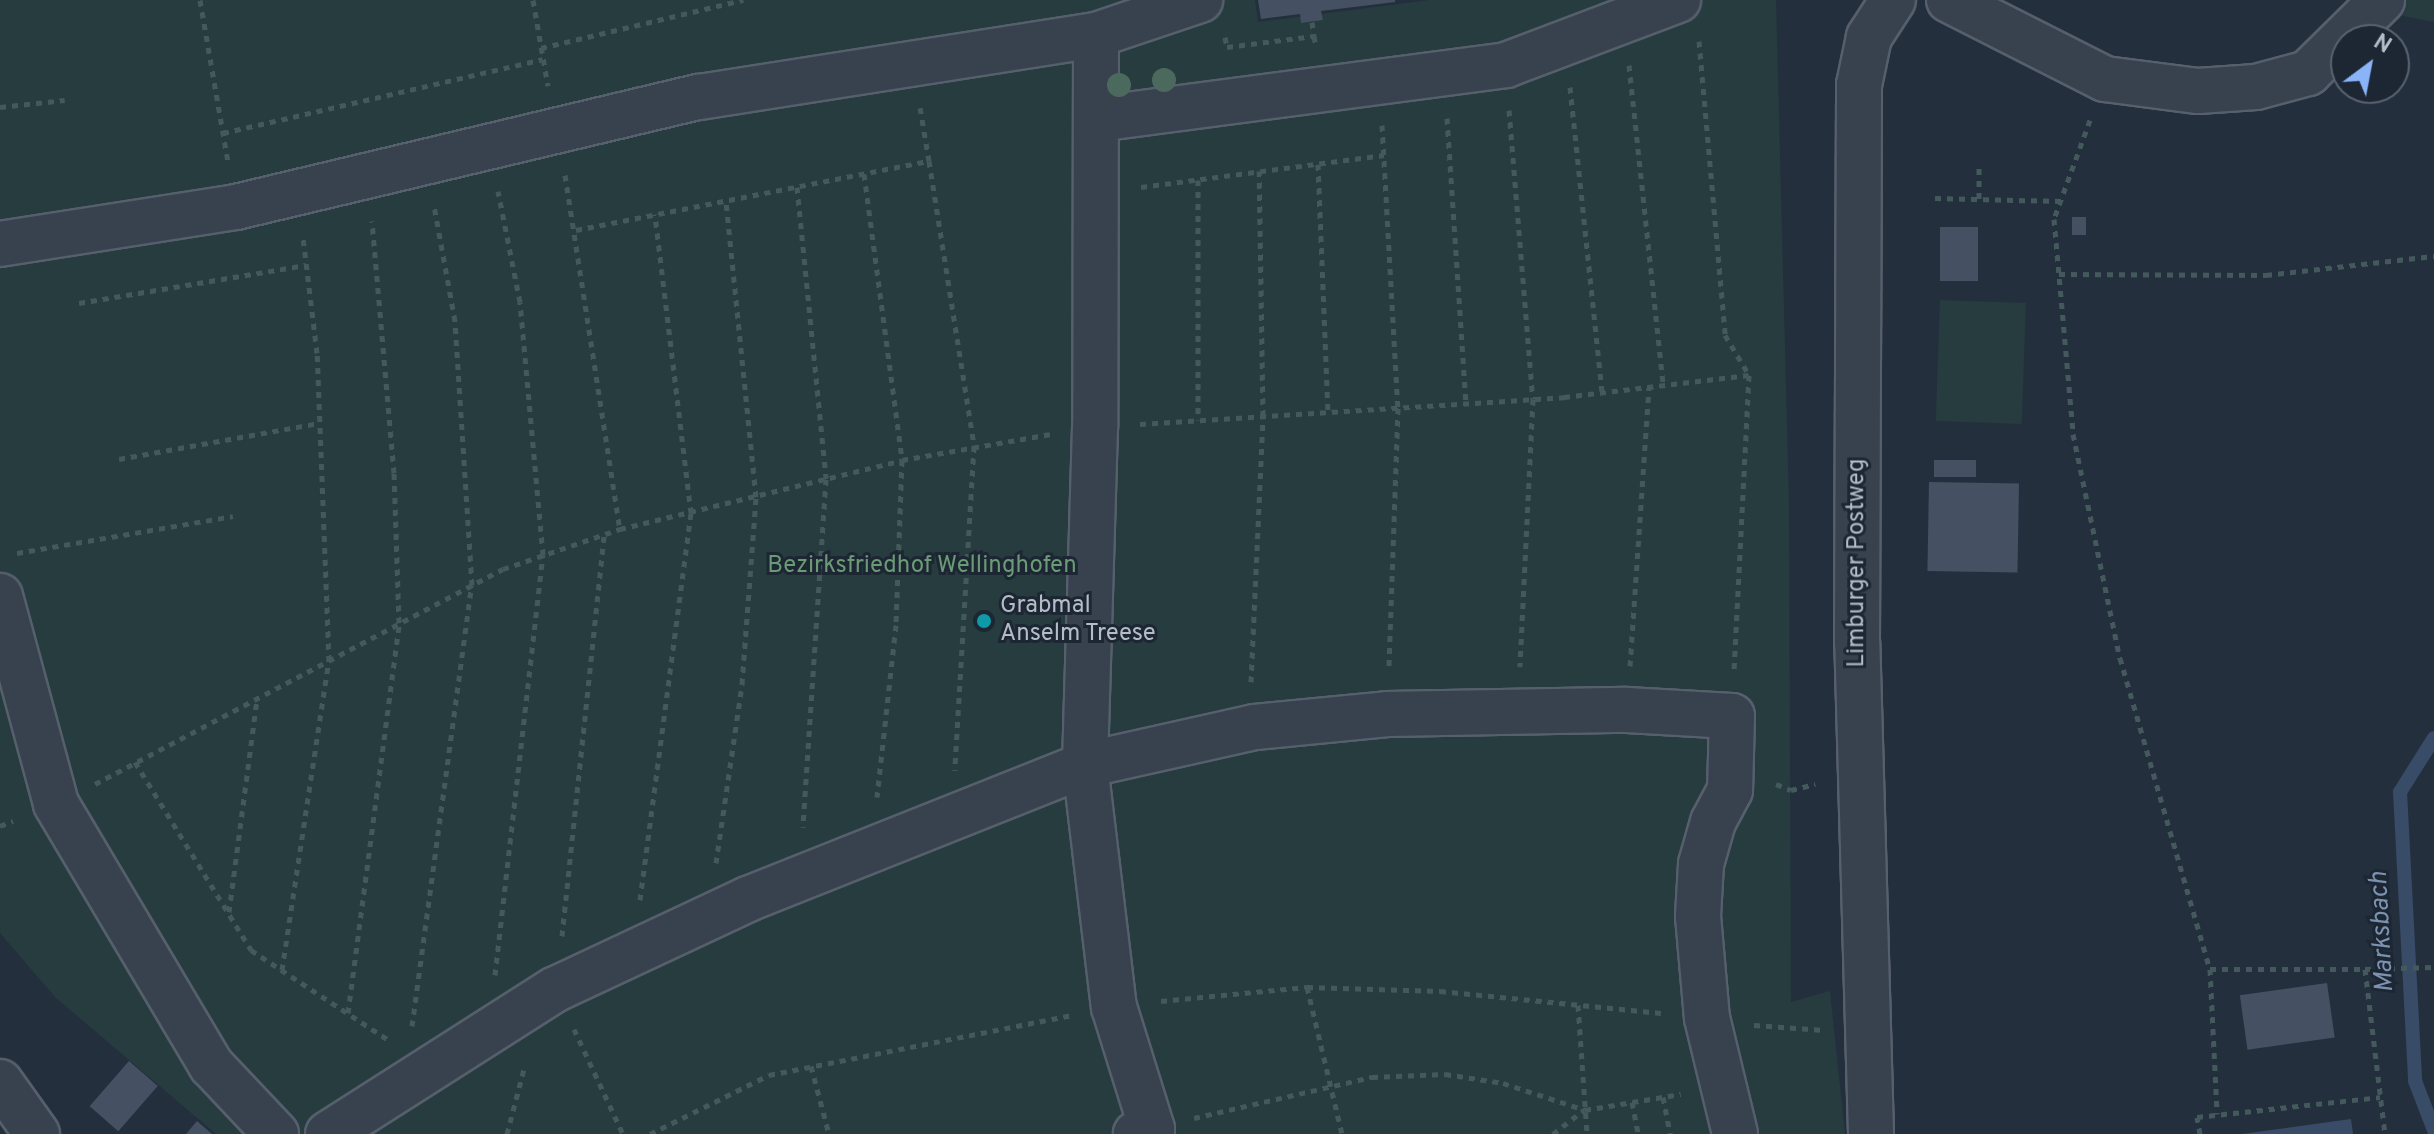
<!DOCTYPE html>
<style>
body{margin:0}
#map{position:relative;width:2434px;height:1134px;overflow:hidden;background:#242f3e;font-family:Overpass,sans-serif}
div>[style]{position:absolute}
.green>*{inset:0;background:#263c3f;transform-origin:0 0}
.water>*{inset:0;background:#394c67}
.stream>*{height:14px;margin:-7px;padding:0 7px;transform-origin:7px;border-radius:7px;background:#394c67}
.building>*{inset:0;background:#455162;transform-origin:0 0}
.path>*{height:5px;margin-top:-2.5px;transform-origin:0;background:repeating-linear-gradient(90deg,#44595c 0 6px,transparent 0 12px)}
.roads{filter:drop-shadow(2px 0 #565f6c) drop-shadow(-2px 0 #565f6c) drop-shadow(0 2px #565f6c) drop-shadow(0 -2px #565f6c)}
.minor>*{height:44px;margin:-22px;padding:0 22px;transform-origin:22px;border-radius:22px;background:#38414e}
.trees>*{width:24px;height:24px;margin:-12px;border-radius:50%;background:#4b6a5d}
.dots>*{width:22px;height:22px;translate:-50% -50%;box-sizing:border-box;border:4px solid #1d2633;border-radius:50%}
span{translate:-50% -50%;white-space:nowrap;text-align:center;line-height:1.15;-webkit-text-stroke:6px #1d2633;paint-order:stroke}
.street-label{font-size:24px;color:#b4bcc9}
.park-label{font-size:24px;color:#6b9a76}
.poi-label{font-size:24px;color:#b4bcc9}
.left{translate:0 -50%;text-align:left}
.water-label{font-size:26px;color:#7c92b1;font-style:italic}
.north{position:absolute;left:2330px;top:24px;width:80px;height:80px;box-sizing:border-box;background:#1d2633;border:2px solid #59626f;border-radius:50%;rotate:32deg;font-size:22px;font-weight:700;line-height:32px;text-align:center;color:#b4bcc9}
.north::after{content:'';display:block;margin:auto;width:28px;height:36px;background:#8ab4f8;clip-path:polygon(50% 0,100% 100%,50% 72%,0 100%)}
</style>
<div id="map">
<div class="green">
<i style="clip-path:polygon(0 0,1255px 0,1258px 22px,1430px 0,1776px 0,1789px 503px,1791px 1002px,1830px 991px,1845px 1134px,216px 1134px,55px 997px,0 933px)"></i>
<i style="clip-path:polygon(2399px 0,2434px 0,2434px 22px,2388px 13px)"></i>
<i style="left:1940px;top:300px;width:86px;height:121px;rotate:2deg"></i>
</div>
<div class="water">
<i style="clip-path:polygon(2351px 1119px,2353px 1134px,2242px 1134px)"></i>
</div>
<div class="stream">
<i style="left:2434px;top:738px;width:64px;rotate:122.2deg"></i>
<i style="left:2400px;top:792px;width:289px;rotate:87deg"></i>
<i style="left:2415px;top:1081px;width:53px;rotate:68.8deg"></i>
</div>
<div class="building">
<i style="clip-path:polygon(1258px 0,1395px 0,1395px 2px,1321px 11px,1323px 20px,1301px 23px,1300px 14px,1261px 19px)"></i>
<i style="left:2086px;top:217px;width:18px;height:14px;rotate:90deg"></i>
<i style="left:1940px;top:227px;width:38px;height:54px"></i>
<i style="left:1934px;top:460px;width:42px;height:17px"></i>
<i style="left:1929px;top:482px;width:90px;height:89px;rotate:1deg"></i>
<i style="left:2327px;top:983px;width:55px;height:88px;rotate:82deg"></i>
<i style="left:129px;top:1061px;width:38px;height:60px;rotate:41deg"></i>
<i style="clip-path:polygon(197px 1121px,212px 1134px,186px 1134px)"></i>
</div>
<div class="path">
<i style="left:200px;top:0;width:164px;rotate:80.2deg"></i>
<i style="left:533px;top:0;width:87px;rotate:80.1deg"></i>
<i style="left:1312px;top:22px;width:14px;rotate:82deg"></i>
<i style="left:1225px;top:37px;width:10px;rotate:79deg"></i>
<i style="left:1227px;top:47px;width:88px;rotate:-7.2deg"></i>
<i style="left:1314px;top:36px;width:11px;rotate:80deg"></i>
<i style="left:1699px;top:41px;width:295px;rotate:84.9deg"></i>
<i style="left:1725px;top:335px;width:47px;rotate:59deg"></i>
<i style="left:1749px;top:375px;width:296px;rotate:92.9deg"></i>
<i style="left:541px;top:48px;width:208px;rotate:-13.4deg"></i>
<i style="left:1629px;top:65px;width:322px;rotate:83.9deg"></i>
<i style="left:1570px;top:87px;width:308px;rotate:84deg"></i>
<i style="left:0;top:107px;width:65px;rotate:-6.1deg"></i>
<i style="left:1509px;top:110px;width:290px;rotate:85.3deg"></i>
<i style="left:1533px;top:399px;width:268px;rotate:92.8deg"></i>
<i style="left:1447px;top:118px;width:286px;rotate:86.2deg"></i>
<i style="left:2090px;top:120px;width:105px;rotate:110deg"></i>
<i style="left:2054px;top:219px;width:216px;rotate:84.9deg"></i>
<i style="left:2073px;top:434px;width:229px;rotate:78.2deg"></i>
<i style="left:2120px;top:658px;width:324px;rotate:73.9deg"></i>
<i style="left:2210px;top:969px;width:145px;rotate:87.2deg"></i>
<i style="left:1382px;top:125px;width:283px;rotate:86.8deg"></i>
<i style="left:1398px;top:408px;width:263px;rotate:92deg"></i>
<i style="left:223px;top:133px;width:328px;rotate:-13deg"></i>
<i style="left:929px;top:161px;width:289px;rotate:81deg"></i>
<i style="left:974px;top:446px;width:325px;rotate:93.4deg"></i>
<i style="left:1318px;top:164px;width:248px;rotate:87.7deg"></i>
<i style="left:864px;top:174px;width:289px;rotate:82.4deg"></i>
<i style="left:902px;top:460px;width:165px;rotate:92.1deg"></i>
<i style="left:896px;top:625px;width:173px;rotate:96.3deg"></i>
<i style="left:565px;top:175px;width:358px;rotate:81.2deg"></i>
<i style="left:1198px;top:180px;width:240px;rotate:90deg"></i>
<i style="left:797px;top:187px;width:293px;rotate:84.3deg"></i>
<i style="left:826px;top:479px;width:349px;rotate:93.8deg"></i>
<i style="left:1141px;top:187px;width:245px;rotate:-7.5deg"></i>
<i style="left:1935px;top:198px;width:126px;rotate:1.4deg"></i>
<i style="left:1979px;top:199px;width:31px;rotate:-90deg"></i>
<i style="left:576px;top:230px;width:360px;rotate:-11.1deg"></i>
<i style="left:929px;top:161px;width:55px;rotate:-99.5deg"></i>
<i style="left:2059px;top:274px;width:207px;rotate:0.3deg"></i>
<i style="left:2266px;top:275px;width:169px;rotate:-6.5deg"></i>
<i style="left:79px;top:303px;width:230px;rotate:-9.5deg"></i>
<i style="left:1140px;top:424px;width:425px;rotate:-3.6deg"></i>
<i style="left:1564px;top:397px;width:186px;rotate:-6.8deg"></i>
<i style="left:119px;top:459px;width:204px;rotate:-10.2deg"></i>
<i style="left:17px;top:553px;width:219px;rotate:-9.7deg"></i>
<i style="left:1630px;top:666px;width:279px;rotate:-86.1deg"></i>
<i style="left:1251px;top:682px;width:266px;rotate:-87.4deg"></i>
<i style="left:1263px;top:416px;width:245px;rotate:-90.9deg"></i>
<i style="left:135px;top:762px;width:221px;rotate:58.3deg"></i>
<i style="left:251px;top:950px;width:166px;rotate:33.2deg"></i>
<i style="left:95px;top:784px;width:461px;rotate:-27.8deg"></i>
<i style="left:503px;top:569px;width:124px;rotate:-18.9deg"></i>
<i style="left:620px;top:529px;width:290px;rotate:-13.7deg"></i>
<i style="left:902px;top:460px;width:151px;rotate:-9.9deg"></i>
<i style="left:1776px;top:784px;width:16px;rotate:22deg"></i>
<i style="left:1791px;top:790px;width:25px;rotate:-14deg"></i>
<i style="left:0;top:826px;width:14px;rotate:-21deg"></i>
<i style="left:716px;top:863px;width:181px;rotate:-81.7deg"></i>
<i style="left:742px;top:684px;width:188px;rotate:-85.7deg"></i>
<i style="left:756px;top:497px;width:299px;rotate:-95.8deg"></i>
<i style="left:640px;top:900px;width:390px;rotate:-82.5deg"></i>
<i style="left:691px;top:513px;width:301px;rotate:-96.9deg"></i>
<i style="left:229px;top:912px;width:216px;rotate:-82.5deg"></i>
<i style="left:562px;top:936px;width:403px;rotate:-84deg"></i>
<i style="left:2210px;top:969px;width:155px"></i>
<i style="left:2365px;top:969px;width:166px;rotate:83.1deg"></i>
<i style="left:2365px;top:969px;width:69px;rotate:-1.7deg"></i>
<i style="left:282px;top:970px;width:313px;rotate:-81.4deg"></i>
<i style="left:329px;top:661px;width:308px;rotate:-92.2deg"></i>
<i style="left:317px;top:353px;width:117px;rotate:-96.9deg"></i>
<i style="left:495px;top:975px;width:423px;rotate:-83.5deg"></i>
<i style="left:543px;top:555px;width:254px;rotate:-95.2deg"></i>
<i style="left:520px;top:302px;width:113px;rotate:-101.2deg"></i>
<i style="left:1307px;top:987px;width:151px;rotate:76.6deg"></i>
<i style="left:1161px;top:1001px;width:147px;rotate:-5.5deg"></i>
<i style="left:1307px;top:987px;width:133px;rotate:1.7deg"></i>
<i style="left:1440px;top:991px;width:222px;rotate:5.7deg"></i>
<i style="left:1578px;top:1005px;width:129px;rotate:86deg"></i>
<i style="left:348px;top:1013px;width:393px;rotate:-82.5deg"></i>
<i style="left:399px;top:623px;width:150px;rotate:-91.9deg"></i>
<i style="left:394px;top:473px;width:253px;rotate:-95deg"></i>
<i style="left:1754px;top:1025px;width:70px;rotate:4.1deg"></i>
<i style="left:412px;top:1026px;width:445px;rotate:-82.3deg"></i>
<i style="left:472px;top:585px;width:265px;rotate:-93.7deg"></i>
<i style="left:455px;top:321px;width:117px;rotate:-100.3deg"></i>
<i style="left:574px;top:1029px;width:116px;rotate:65deg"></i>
<i style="left:811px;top:1066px;width:70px;rotate:75.2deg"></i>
<i style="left:1663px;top:1097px;width:38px;rotate:79deg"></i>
<i style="left:1632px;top:1102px;width:33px;rotate:79deg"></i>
<i style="left:1194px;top:1118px;width:183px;rotate:-13deg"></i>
<i style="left:1372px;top:1077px;width:73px;rotate:-2.4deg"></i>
<i style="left:1445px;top:1074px;width:59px;rotate:8.8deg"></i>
<i style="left:1503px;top:1083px;width:86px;rotate:18.2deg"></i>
<i style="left:1585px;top:1110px;width:97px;rotate:-9.5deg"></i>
<i style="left:507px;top:1134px;width:71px;rotate:-75.4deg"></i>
<i style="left:650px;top:1134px;width:133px;rotate:-26.4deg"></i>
<i style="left:769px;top:1075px;width:309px;rotate:-11.2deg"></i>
<i style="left:1553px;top:1134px;width:39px;rotate:-38deg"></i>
<i style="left:2200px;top:1134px;width:17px;rotate:-100deg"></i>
<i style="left:2197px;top:1117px;width:184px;rotate:-6.2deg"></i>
</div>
<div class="roads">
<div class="minor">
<i style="left:1949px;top:0;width:175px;rotate:26.9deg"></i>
<i style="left:2105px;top:79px;width:94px;rotate:7.4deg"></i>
<i style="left:2198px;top:91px;width:58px;rotate:-3.9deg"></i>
<i style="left:2256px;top:87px;width:54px;rotate:-15.1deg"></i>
<i style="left:2308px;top:73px;width:104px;rotate:-44.6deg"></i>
<i style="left:1096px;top:35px;width:392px;rotate:90.1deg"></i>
<i style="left:1095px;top:427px;width:338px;rotate:91.7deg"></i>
<i style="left:1085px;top:765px;width:244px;rotate:83.2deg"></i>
<i style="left:1114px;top:1007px;width:128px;rotate:72.7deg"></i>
<i style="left:1152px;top:1129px;width:17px;rotate:163deg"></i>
<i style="left:1097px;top:119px;width:413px;rotate:-7.5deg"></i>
<i style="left:1506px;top:65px;width:184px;rotate:-20.7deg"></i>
<i style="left:0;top:244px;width:239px;rotate:-8.9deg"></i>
<i style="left:236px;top:207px;width:476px;rotate:-13.4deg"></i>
<i style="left:699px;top:97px;width:402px;rotate:-8.9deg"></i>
<i style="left:1096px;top:35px;width:110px;rotate:-18.6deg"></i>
<i style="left:0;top:596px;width:215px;rotate:74.9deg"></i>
<i style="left:56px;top:804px;width:304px;rotate:59.3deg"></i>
<i style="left:211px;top:1065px;width:95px;rotate:46.7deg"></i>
<i style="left:0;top:1082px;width:64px;rotate:54.6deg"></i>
<i style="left:328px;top:1134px;width:270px;rotate:-32.5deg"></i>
<i style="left:556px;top:989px;width:212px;rotate:-25.1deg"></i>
<i style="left:748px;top:899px;width:363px;rotate:-21.7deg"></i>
<i style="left:1085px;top:765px;width:174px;rotate:-12.6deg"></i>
<i style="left:1255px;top:727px;width:133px;rotate:-5.6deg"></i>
<i style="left:1387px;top:714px;width:240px;rotate:-1deg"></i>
<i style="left:1627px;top:710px;width:105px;rotate:3.3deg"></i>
<i style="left:1732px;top:716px;width:74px;rotate:91.5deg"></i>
<i style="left:1730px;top:790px;width:36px;rotate:118deg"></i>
<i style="left:1713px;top:822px;width:44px;rotate:105.9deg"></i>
<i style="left:1701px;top:864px;width:52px;rotate:93.3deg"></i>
<i style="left:1698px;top:916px;width:102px;rotate:85deg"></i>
<i style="left:1707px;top:1018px;width:119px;rotate:76.4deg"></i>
<i style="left:1871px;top:1134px;width:492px;rotate:-91.6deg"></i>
<i style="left:1857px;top:642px;width:557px;rotate:-89.79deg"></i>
<i style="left:1859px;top:85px;width:49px;rotate:-78.2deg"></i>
<i style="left:1869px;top:37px;width:44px;rotate:-57deg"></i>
</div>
</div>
<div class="trees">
<i style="left:1164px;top:80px"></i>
<i style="left:1119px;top:85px"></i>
</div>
<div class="dots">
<i style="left:984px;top:621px;background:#0f9aa8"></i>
</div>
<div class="street-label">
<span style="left:1858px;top:563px;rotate:-90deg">Limburger Postweg</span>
</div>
<div class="park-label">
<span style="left:922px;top:567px">Bezirksfriedhof Wellinghofen</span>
</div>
<div class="poi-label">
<span class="left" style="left:1000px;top:621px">Grabmal<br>Anselm Treese</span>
</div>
<div class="water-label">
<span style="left:2383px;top:932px;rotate:-93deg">Marksbach</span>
</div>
<div class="north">N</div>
</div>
